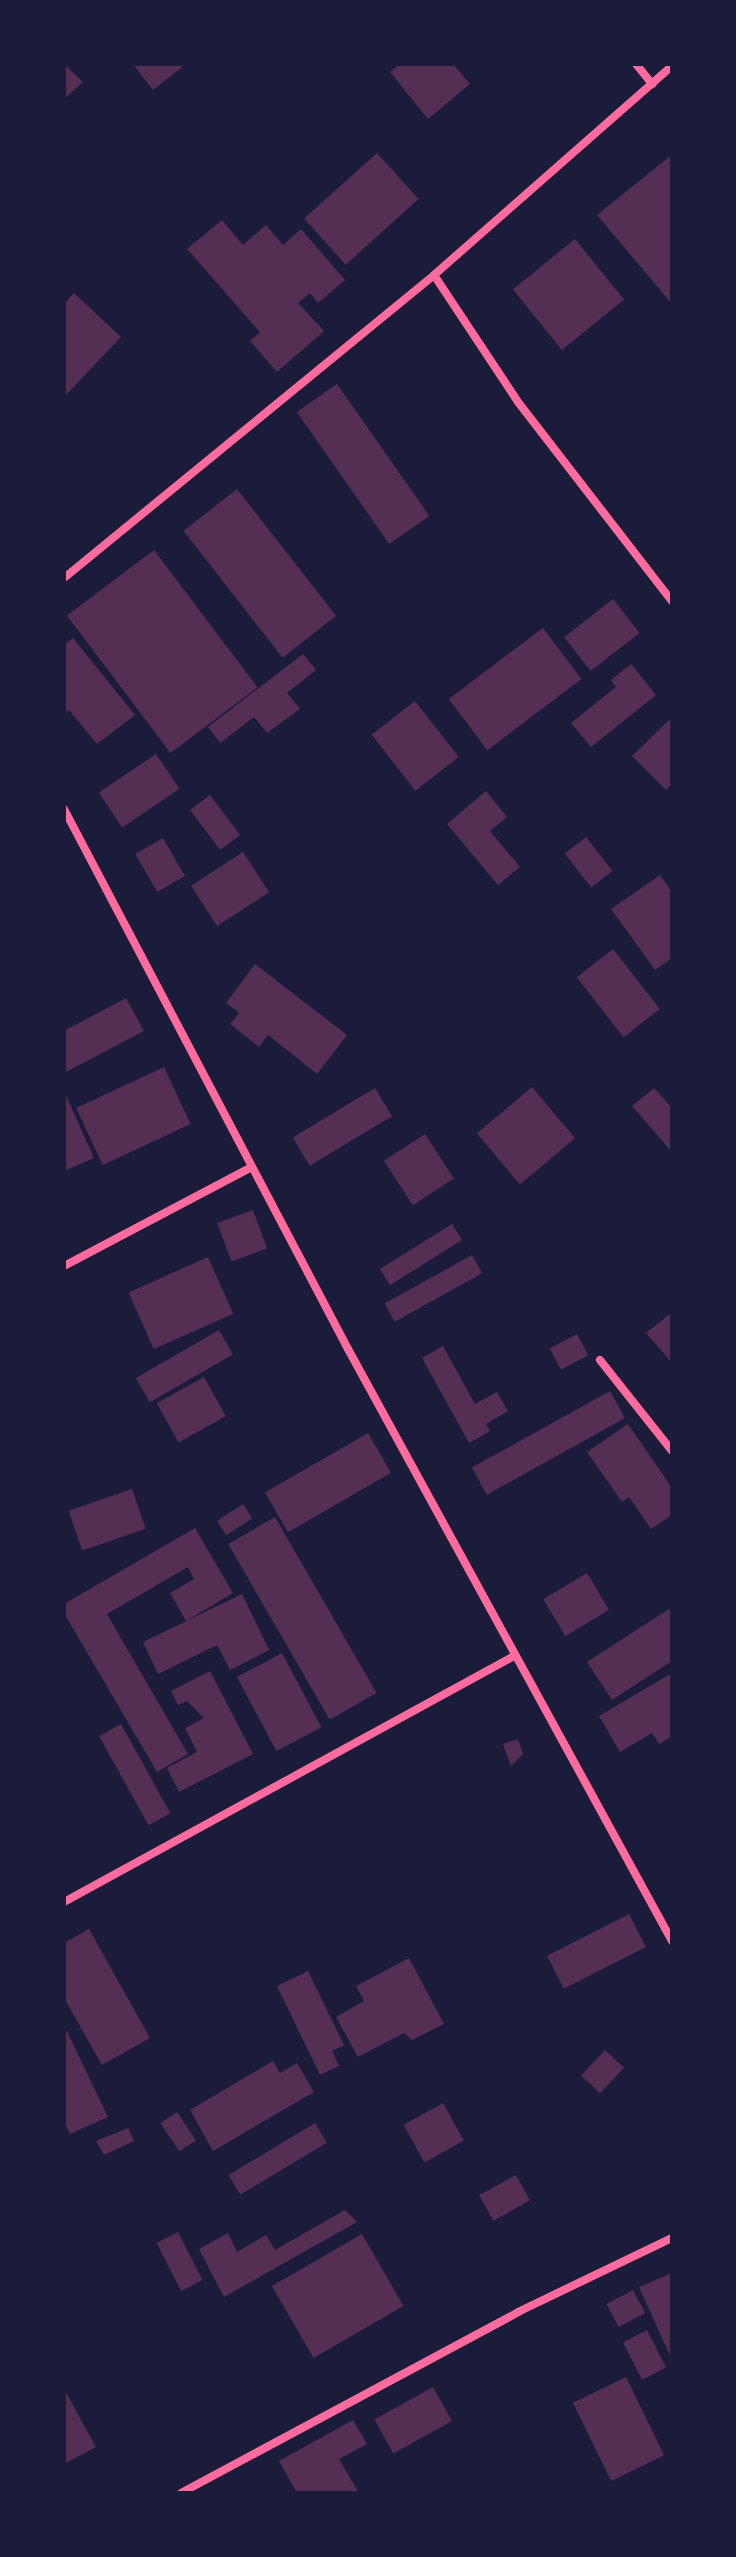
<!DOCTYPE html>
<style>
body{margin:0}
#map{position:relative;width:736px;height:2557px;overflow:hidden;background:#1b1b3a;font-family:Cabin,sans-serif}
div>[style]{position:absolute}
.building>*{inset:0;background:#542f53;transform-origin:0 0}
.minor>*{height:8px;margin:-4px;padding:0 4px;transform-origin:4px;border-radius:4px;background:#ff6b9d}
span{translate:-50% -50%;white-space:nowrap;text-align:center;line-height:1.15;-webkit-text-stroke:6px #1b1b3a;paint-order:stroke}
.frame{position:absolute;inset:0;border:66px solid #1b1b3a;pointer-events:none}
</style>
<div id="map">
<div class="building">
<i style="clip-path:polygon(64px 64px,83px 82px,64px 99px)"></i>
<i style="clip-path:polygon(133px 64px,186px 64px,153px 90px)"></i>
<i style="clip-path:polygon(400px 64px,453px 64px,470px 84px,428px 119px,390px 72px)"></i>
<i style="left:377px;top:153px;width:62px;height:98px;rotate:48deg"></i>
<i style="clip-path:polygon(669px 157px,672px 160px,672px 304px,597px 215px)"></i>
<i style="clip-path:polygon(222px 220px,243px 245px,266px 225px,283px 245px,301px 229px,345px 280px,318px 303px,310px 293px,298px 303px,324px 331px,277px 372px,250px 341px,260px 332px,187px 249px)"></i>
<i style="left:575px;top:239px;width:78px;height:80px;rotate:51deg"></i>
<i style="clip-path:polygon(74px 293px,121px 337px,64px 397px,64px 304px)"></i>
<i style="left:337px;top:384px;width:161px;height:49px;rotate:55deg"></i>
<i style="left:237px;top:489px;width:161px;height:68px;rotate:52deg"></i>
<i style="left:154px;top:550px;width:172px;height:109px;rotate:53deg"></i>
<i style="left:613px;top:599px;width:43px;height:62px;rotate:52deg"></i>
<i style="left:543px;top:628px;width:64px;height:118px;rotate:53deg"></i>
<i style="clip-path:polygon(73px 638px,135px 715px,97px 744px,69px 710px,64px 714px,64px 645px)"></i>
<i style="clip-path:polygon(303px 654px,316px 670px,287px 693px,300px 709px,267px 733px,254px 717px,220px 743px,208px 727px)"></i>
<i style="clip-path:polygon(631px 664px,656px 695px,591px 747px,571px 723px,616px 687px,611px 680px)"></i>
<i style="left:415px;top:701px;width:71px;height:55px;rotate:52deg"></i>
<i style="clip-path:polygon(670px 719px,672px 784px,666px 790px,632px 756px)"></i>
<i style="left:156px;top:754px;width:42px;height:69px;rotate:56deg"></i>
<i style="clip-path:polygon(486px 791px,507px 817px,490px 831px,520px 867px,498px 885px,447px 824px)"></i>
<i style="left:210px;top:795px;width:50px;height:25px;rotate:53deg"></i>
<i style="left:586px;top:837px;width:43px;height:27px;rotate:52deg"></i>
<i style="left:163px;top:838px;width:44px;height:32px;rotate:60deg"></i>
<i style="left:243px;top:852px;width:48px;height:62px;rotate:57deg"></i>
<i style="clip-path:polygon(660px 875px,672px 892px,672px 958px,655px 970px,611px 909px)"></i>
<i style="left:613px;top:949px;width:76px;height:46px;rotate:52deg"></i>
<i style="clip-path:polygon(255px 964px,347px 1035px,317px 1074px,268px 1035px,259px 1047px,230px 1024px,239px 1013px,226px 1003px)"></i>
<i style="clip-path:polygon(126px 998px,144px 1031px,64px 1073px,64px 1031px)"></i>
<i style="left:164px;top:1067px;width:63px;height:97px;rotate:65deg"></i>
<i style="left:532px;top:1087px;width:67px;height:72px;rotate:50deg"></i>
<i style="left:375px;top:1088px;width:33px;height:96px;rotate:59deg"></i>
<i style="clip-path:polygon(654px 1088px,672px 1108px,672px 1152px,632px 1106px)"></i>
<i style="clip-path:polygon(64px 1091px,94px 1158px,64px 1171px)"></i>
<i style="left:425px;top:1134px;width:53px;height:49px;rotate:57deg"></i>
<i style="left:253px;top:1210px;width:41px;height:38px;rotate:70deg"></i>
<i style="left:452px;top:1224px;width:19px;height:85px;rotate:58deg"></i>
<i style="left:472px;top:1255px;width:21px;height:100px;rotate:61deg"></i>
<i style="left:208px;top:1257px;width:62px;height:87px;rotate:66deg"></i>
<i style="clip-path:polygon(672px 1312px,672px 1363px,646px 1333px)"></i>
<i style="left:219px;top:1330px;width:28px;height:96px;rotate:60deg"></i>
<i style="left:577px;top:1334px;width:24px;height:31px;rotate:62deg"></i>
<i style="clip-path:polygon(443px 1346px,475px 1404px,497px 1392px,508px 1411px,486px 1424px,490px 1431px,469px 1443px,422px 1358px)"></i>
<i style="left:204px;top:1377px;width:45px;height:54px;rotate:61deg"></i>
<i style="left:610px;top:1391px;width:31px;height:158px;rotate:61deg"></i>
<i style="clip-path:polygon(628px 1424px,672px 1488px,672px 1515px,651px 1529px,629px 1497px,622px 1502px,587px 1452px)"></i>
<i style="left:368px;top:1433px;width:46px;height:119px;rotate:60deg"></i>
<i style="left:132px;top:1489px;width:42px;height:67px;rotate:71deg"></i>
<i style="left:243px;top:1504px;width:17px;height:31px;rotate:57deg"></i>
<i style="left:275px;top:1517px;width:203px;height:54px;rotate:60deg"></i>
<i style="clip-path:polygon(195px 1528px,233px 1593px,186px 1621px,170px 1593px,194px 1579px,188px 1567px,107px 1614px,188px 1754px,157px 1772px,64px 1613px,64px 1604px)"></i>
<i style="left:587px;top:1573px;width:43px;height:51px;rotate:59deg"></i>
<i style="clip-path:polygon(242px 1594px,269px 1650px,230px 1670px,217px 1645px,158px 1674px,143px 1642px)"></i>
<i style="clip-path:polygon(672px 1607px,672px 1661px,612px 1700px,587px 1662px)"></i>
<i style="left:282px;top:1653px;width:84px;height:51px;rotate:62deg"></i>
<i style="clip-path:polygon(210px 1671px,253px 1754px,179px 1792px,167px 1768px,197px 1752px,185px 1728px,204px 1718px,187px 1701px,178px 1705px,171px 1691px)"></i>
<i style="clip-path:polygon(672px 1673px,672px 1736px,659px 1744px,652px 1733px,620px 1752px,599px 1716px)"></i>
<i style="left:121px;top:1724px;width:102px;height:25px;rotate:61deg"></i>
<i style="clip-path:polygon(518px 1739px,523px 1754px,511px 1766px,503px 1744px)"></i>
<i style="left:629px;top:1914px;width:37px;height:92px;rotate:63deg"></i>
<i style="clip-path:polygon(89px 1929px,150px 2038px,102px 2065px,64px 1998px,64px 1943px)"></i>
<i style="clip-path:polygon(409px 1958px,444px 2024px,412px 2040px,404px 2033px,358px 2057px,336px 2017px,364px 2001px,356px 1986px)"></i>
<i style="clip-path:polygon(308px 1971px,344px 2045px,332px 2051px,339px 2066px,320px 2075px,277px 1986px)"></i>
<i style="clip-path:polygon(64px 2025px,108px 2117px,70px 2134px,64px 2121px)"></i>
<i style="left:605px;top:2050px;width:26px;height:35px;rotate:43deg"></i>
<i style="clip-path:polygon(273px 2061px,280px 2073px,297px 2063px,314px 2092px,213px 2151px,190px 2110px)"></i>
<i style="left:443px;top:2103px;width:43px;height:45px;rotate:61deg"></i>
<i style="left:177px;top:2112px;width:34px;height:20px;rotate:56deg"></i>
<i style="left:315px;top:2123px;width:23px;height:101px;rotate:59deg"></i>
<i style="clip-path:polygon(128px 2128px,134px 2141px,104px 2155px,96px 2141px)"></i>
<i style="left:516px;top:2175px;width:29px;height:42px;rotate:61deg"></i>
<i style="clip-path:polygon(345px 2210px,357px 2222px,224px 2297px,199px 2249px,228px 2233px,237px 2252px,266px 2235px,275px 2250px)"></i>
<i style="left:178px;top:2232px;width:54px;height:24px;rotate:63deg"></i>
<i style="left:362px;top:2234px;width:83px;height:104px;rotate:60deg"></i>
<i style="clip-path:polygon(672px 2273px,672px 2360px,639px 2287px)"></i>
<i style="left:633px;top:2290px;width:26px;height:30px;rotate:62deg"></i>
<i style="left:647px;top:2330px;width:42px;height:27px;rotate:63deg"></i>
<i style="left:626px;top:2377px;width:87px;height:59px;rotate:64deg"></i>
<i style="left:433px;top:2387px;width:39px;height:67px;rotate:61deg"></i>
<i style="clip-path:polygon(64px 2389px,96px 2447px,64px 2464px)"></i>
<i style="clip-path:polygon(353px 2420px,367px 2444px,339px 2459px,359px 2493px,297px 2493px,279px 2461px)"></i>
</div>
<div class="minor">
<i style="left:636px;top:64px;width:26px;rotate:51deg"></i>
<i style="left:434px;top:275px;width:152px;rotate:56.5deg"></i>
<i style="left:518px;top:402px;width:252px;rotate:52.3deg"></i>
<i style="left:64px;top:578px;width:478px;rotate:-39.3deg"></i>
<i style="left:434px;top:275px;width:317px;rotate:-41.3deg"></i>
<i style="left:64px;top:809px;width:610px;rotate:62.26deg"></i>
<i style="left:348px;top:1349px;width:675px;rotate:61.31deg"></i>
<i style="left:64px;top:1266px;width:212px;rotate:-27.8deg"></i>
<i style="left:600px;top:1360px;width:116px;rotate:51.6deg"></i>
<i style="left:64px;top:1902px;width:513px;rotate:-28.66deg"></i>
<i style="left:181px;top:2493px;width:383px;rotate:-28.2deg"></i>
<i style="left:518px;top:2312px;width:171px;rotate:-25.7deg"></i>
</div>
<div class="frame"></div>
</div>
